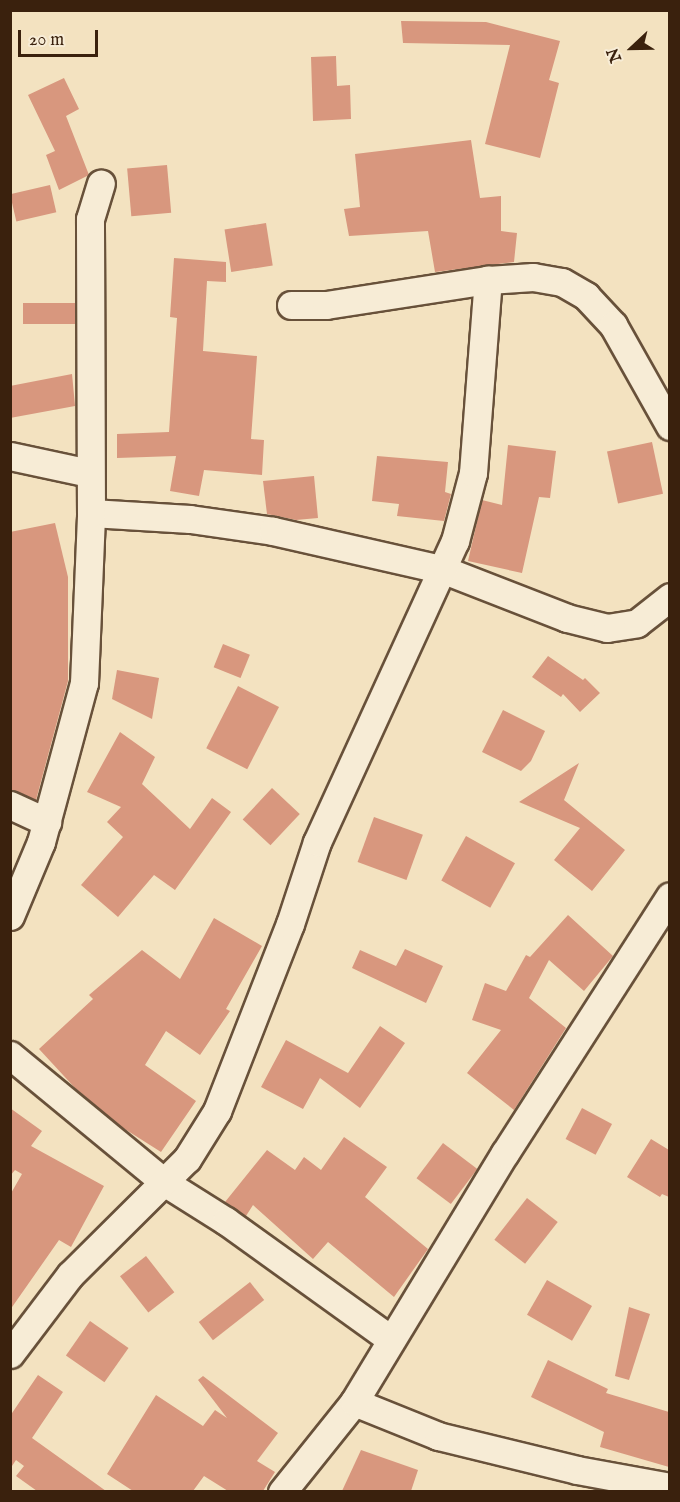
<!DOCTYPE html>
<style>
body{margin:0}
#map{position:relative;width:680px;height:1502px;overflow:hidden;background:#f3e2c0;font-family:"IM FELL English",serif}
div>[style]{position:absolute}
.building>*{inset:0;background:#d8977e;transform-origin:0 0}
.roads{filter:drop-shadow(2px 0 #68513a) drop-shadow(-2px 0 #68513a) drop-shadow(0 2px #68513a) drop-shadow(0 -2px #68513a)}
.minor>*{height:27px;margin:-13.5px;padding:0 13.5px;transform-origin:13.5px;border-radius:13.5px;background:#f7ecd6}
span{translate:-50% -50%;white-space:nowrap;text-align:center;line-height:1.15;-webkit-text-stroke:4.5px #f7ecd6;paint-order:stroke}
.frame{position:absolute;inset:0;border:12px solid #3a210d;pointer-events:none}
.north{position:absolute;left:602px;top:18px;width:60px;height:60px;-webkit-text-stroke:4px #f7ecd6;paint-order:stroke;rotate:248deg;font-size:16px;font-weight:700;line-height:24px;text-align:center;color:#3a210d}
.north::after{content:'';display:block;margin:auto;width:21px;height:27px;background:#3a210d;clip-path:polygon(50% 0,100% 100%,50% 72%,0 100%)}
.scale{position:absolute;left:18px;top:30px;width:80px;height:27px;box-sizing:border-box;border:3px solid #3a210d;border-top:0;padding-left:8px;font-size:18px;line-height:21px;white-space:nowrap;color:#3a210d;-webkit-text-stroke:4px #f7ecd6;paint-order:stroke}
</style>
<div id="map">
<div class="building">
<i style="clip-path:polygon(401px 21px,486px 22px,560px 41px,549px 80px,559px 83px,540px 158px,485px 144px,510px 45px,403px 43px)"></i>
<i style="clip-path:polygon(336px 56px,337px 86px,350px 85px,351px 119px,313px 121px,311px 57px)"></i>
<i style="clip-path:polygon(64px 78px,79px 109px,66px 116px,89px 175px,59px 190px,46px 155px,55px 151px,28px 95px)"></i>
<i style="clip-path:polygon(471px 140px,480px 198px,501px 196px,501px 231px,517px 233px,514px 262px,435px 272px,428px 231px,349px 236px,344px 209px,360px 207px,355px 154px)"></i>
<i style="left:167px;top:165px;width:48px;height:40px;rotate:85deg"></i>
<i style="left:50px;top:185px;width:28px;height:41px;rotate:77deg"></i>
<i style="left:266px;top:223px;width:43px;height:42px;rotate:81deg"></i>
<i style="clip-path:polygon(174px 258px,226px 262px,226px 282px,207px 281px,203px 351px,257px 356px,251px 439px,264px 440px,262px 475px,204px 470px,199px 496px,170px 491px,176px 456px,117px 458px,117px 434px,169px 432px,177px 318px,170px 317px)"></i>
<i style="left:75px;top:303px;width:21px;height:52px;rotate:90deg"></i>
<i style="clip-path:polygon(72px 374px,75px 406px,10px 418px,10px 386px)"></i>
<i style="left:652px;top:442px;width:53px;height:46px;rotate:78deg"></i>
<i style="clip-path:polygon(508px 445px,556px 451px,550px 498px,539px 497px,522px 573px,468px 561px,482px 500px,502px 505px)"></i>
<i style="clip-path:polygon(377px 456px,448px 462px,445px 492px,451px 494px,444px 521px,397px 516px,399px 504px,372px 501px)"></i>
<i style="clip-path:polygon(314px 476px,318px 518px,296px 520px,267px 514px,263px 481px)"></i>
<i style="clip-path:polygon(55px 523px,68px 577px,68px 681px,36px 800px,10px 790px,10px 532px)"></i>
<i style="left:223px;top:644px;width:29px;height:25px;rotate:22deg"></i>
<i style="clip-path:polygon(548px 656px,583px 680px,585px 678px,600px 693px,580px 712px,563px 694px,561px 697px,532px 677px)"></i>
<i style="clip-path:polygon(117px 670px,159px 678px,152px 719px,112px 699px)"></i>
<i style="left:238px;top:686px;width:46px;height:70px;rotate:27deg"></i>
<i style="clip-path:polygon(503px 710px,545px 731px,531px 761px,521px 771px,482px 752px)"></i>
<i style="clip-path:polygon(120px 732px,155px 757px,142px 784px,190px 829px,212px 798px,231px 812px,175px 890px,154px 875px,118px 917px,81px 885px,123px 837px,107px 822px,121px 807px,87px 792px)"></i>
<i style="clip-path:polygon(579px 763px,564px 800px,625px 850px,592px 891px,554px 860px,580px 828px,519px 802px)"></i>
<i style="left:272px;top:788px;width:38px;height:43px;rotate:43deg"></i>
<i style="left:374px;top:817px;width:52px;height:48px;rotate:20deg"></i>
<i style="left:466px;top:836px;width:56px;height:51px;rotate:29deg"></i>
<i style="clip-path:polygon(568px 915px,613px 956px,584px 991px,549px 960px,529px 998px,566px 1028px,514px 1110px,467px 1073px,501px 1030px,472px 1020px,485px 983px,506px 991px,526px 955px,530px 957px)"></i>
<i style="clip-path:polygon(214px 918px,262px 946px,226px 1009px,230px 1011px,200px 1055px,166px 1031px,145px 1065px,196px 1101px,161px 1152px,120px 1126px,75px 1088px,39px 1049px,93px 999px,89px 995px,142px 950px,180px 979px)"></i>
<i style="clip-path:polygon(405px 949px,443px 966px,426px 1003px,352px 968px,360px 950px,396px 966px)"></i>
<i style="clip-path:polygon(380px 1026px,405px 1043px,360px 1108px,320px 1078px,303px 1109px,261px 1087px,286px 1040px,348px 1073px)"></i>
<i style="clip-path:polygon(10px 1108px,42px 1131px,31px 1146px,104px 1186px,71px 1247px,59px 1240px,10px 1310px,10px 1195px,22px 1174px,15px 1170px,10px 1176px)"></i>
<i style="left:582px;top:1108px;width:34px;height:35px;rotate:28deg"></i>
<i style="clip-path:polygon(344px 1137px,387px 1167px,365px 1197px,428px 1249px,394px 1297px,328px 1242px,313px 1259px,253px 1205px,246px 1216px,225px 1202px,267px 1150px,295px 1170px,304px 1157px,321px 1170px)"></i>
<i style="clip-path:polygon(651px 1139px,669px 1150px,669px 1197px,662px 1194px,660px 1197px,627px 1177px)"></i>
<i style="left:443px;top:1143px;width:43px;height:44px;rotate:37deg"></i>
<i style="left:527px;top:1198px;width:39px;height:53px;rotate:38deg"></i>
<i style="left:146px;top:1256px;width:46px;height:33px;rotate:52deg"></i>
<i style="left:547px;top:1280px;width:52px;height:40px;rotate:30deg"></i>
<i style="left:250px;top:1282px;width:23px;height:65px;rotate:52deg"></i>
<i style="clip-path:polygon(629px 1307px,650px 1314px,629px 1380px,615px 1376px)"></i>
<i style="left:90px;top:1321px;width:47px;height:42px;rotate:35deg"></i>
<i style="clip-path:polygon(548px 1360px,608px 1389px,606px 1393px,669px 1412px,669px 1467px,600px 1447px,604px 1432px,531px 1397px)"></i>
<i style="clip-path:polygon(38px 1375px,63px 1392px,32px 1438px,106px 1491px,37px 1491px,16px 1476px,24px 1466px,16px 1460px,10px 1469px,10px 1416px)"></i>
<i style="clip-path:polygon(203px 1376px,278px 1433px,257px 1461px,275px 1472px,263px 1491px,228px 1491px,204px 1476px,193px 1491px,133px 1491px,107px 1474px,156px 1395px,203px 1426px,215px 1410px,227px 1418px,198px 1380px)"></i>
<i style="clip-path:polygon(361px 1450px,418px 1470px,411px 1491px,342px 1491px)"></i>
</div>
<div class="roads">
<div class="minor">
<i style="left:291px;top:305px;width:35px"></i>
<i style="left:326px;top:305px;width:164px;rotate:-8.8deg"></i>
<i style="left:488px;top:280px;width:45px;rotate:-3.8deg"></i>
<i style="left:533px;top:277px;width:29px;rotate:10deg"></i>
<i style="left:562px;top:282px;width:28px;rotate:30deg"></i>
<i style="left:586px;top:296px;width:40px;rotate:47deg"></i>
<i style="left:613px;top:325px;width:116px;rotate:60.6deg"></i>
<i style="left:10px;top:456px;width:81px;rotate:12.1deg"></i>
<i style="left:91px;top:513px;width:99px;rotate:3.5deg"></i>
<i style="left:190px;top:519px;width:84px;rotate:8.2deg"></i>
<i style="left:273px;top:531px;width:175px;rotate:12.8deg"></i>
<i style="left:444px;top:570px;width:132px;rotate:21.3deg"></i>
<i style="left:567px;top:618px;width:41px;rotate:14deg"></i>
<i style="left:607px;top:628px;width:30px;rotate:-9deg"></i>
<i style="left:637px;top:623px;width:42px;rotate:-38.2deg"></i>
<i style="left:10px;top:805px;width:41px;rotate:24.7deg"></i>
<i style="left:10px;top:916px;width:80px;rotate:-67.3deg"></i>
<i style="left:41px;top:842px;width:165px;rotate:-74.9deg"></i>
<i style="left:84px;top:683px;width:170px;rotate:-87.6deg"></i>
<i style="left:91px;top:513px;width:294px;rotate:-90.2deg"></i>
<i style="left:90px;top:219px;width:37px;rotate:-73deg"></i>
<i style="left:10px;top:1055px;width:200px;rotate:39.5deg"></i>
<i style="left:164px;top:1182px;width:73px;rotate:32.2deg"></i>
<i style="left:226px;top:1221px;width:202px;rotate:35.7deg"></i>
<i style="left:10px;top:1354px;width:99px;rotate:-52.8deg"></i>
<i style="left:70px;top:1275px;width:165px;rotate:-44.8deg"></i>
<i style="left:187px;top:1159px;width:57px;rotate:-58deg"></i>
<i style="left:217px;top:1111px;width:201px;rotate:-68.7deg"></i>
<i style="left:290px;top:924px;width:86px;rotate:-71.8deg"></i>
<i style="left:317px;top:842px;width:331px;rotate:-65.4deg"></i>
<i style="left:455px;top:541px;width:70px;rotate:-75.2deg"></i>
<i style="left:473px;top:473px;width:194px;rotate:-85.6deg"></i>
<i style="left:354px;top:1402px;width:91px;rotate:22deg"></i>
<i style="left:438px;top:1436px;width:143px;rotate:13.7deg"></i>
<i style="left:577px;top:1470px;width:95px;rotate:10.4deg"></i>
<i style="left:282px;top:1492px;width:115px;rotate:-51.3deg"></i>
<i style="left:354px;top:1402px;width:291px;rotate:-58.8deg"></i>
<i style="left:505px;top:1153px;width:305px;rotate:-57.3deg"></i>
</div>
</div>
<div class="frame"></div>
<div class="north">N</div>
<div class="scale">20 m</div>
</div>
